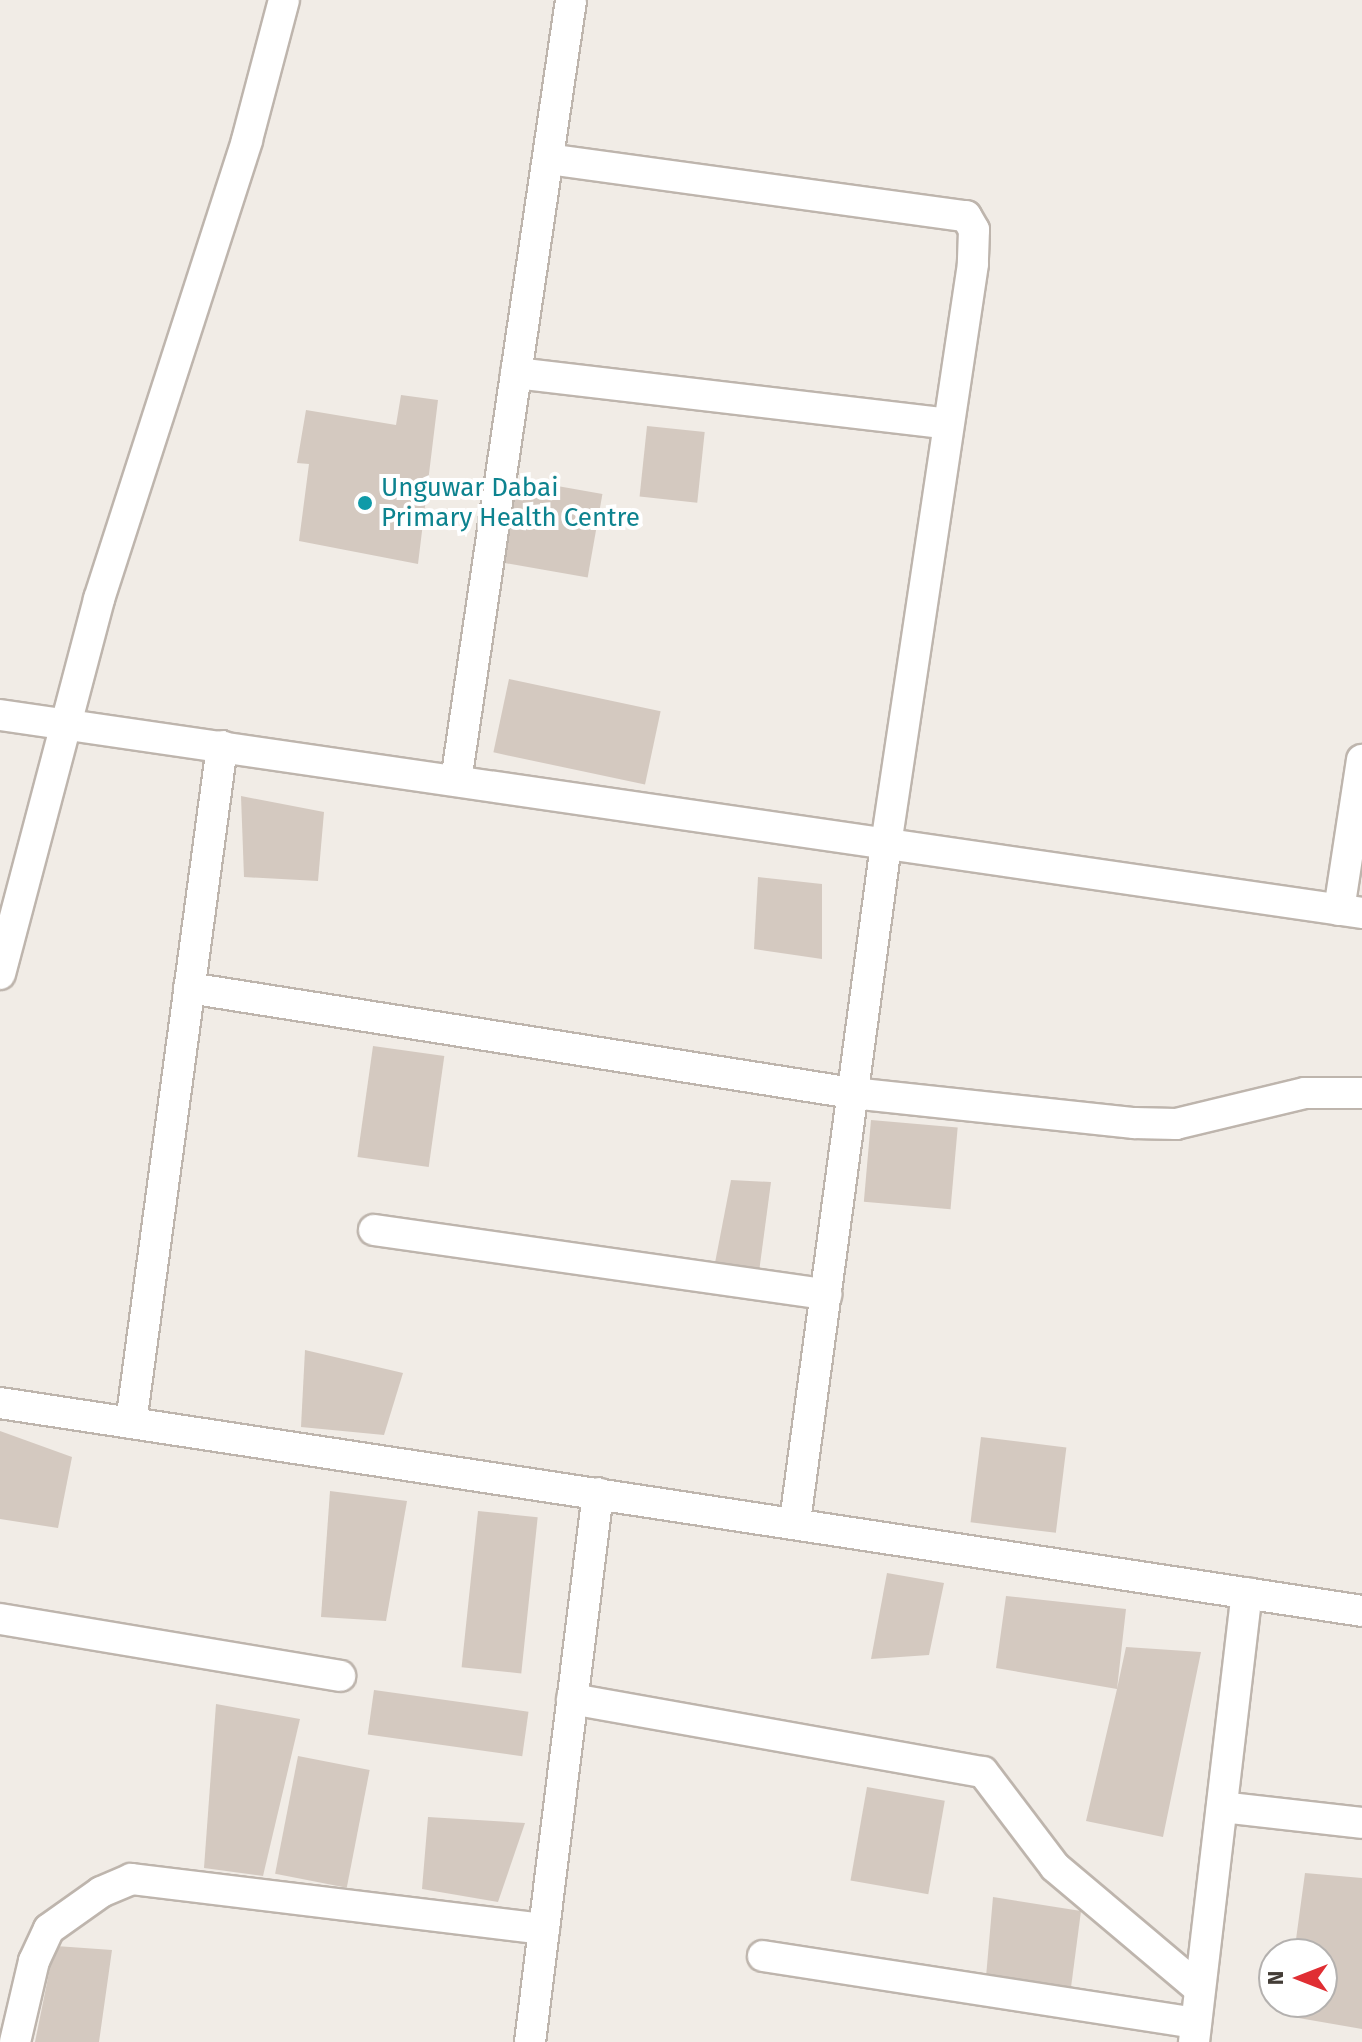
<!DOCTYPE html>
<style>
body{margin:0}
#map{position:relative;width:1362px;height:2042px;overflow:hidden;background:#f1ece6;font-family:"Fira Sans",sans-serif}
div>[style]{position:absolute}
.building>*{inset:0;background:#d4c9c0;transform-origin:0 0}
.roads{filter:drop-shadow(2px 0 #beb5ad) drop-shadow(-2px 0 #beb5ad) drop-shadow(0 2px #beb5ad) drop-shadow(0 -2px #beb5ad)}
.street>*{height:30px;margin:-15px;padding:0 15px;transform-origin:15px;border-radius:15px;background:#fff}
.dots>*{width:22px;height:22px;translate:-50% -50%;box-sizing:border-box;border:4px solid #fff;border-radius:50%}
span{translate:-50% -50%;white-space:nowrap;text-align:center;line-height:1.15;-webkit-text-stroke:8px #fff;paint-order:stroke}
.culture-label{font-size:26px;color:#0d838f}
.left{translate:0 -50%;text-align:left}
.north{position:absolute;left:1258px;top:1938px;width:80px;height:80px;box-sizing:border-box;background:#fff;border:2px solid #b4b1af;border-radius:50%;rotate:270deg;font-size:22px;font-weight:700;line-height:32px;text-align:center;color:#433c36}
.north::after{content:'';display:block;margin:auto;width:28px;height:36px;background:#e02e33;clip-path:polygon(50% 0,100% 100%,50% 72%,0 100%)}
</style>
<div id="map">
<div class="building">
<i style="clip-path:polygon(401px 395px,438px 400px,418px 564px,299px 541px,309px 464px,297px 463px,306px 410px,396px 425px)"></i>
<i style="left:647px;top:426px;width:58px;height:71px;rotate:6deg"></i>
<i style="left:501px;top:476px;width:103px;height:85px;rotate:10deg"></i>
<i style="left:509px;top:679px;width:155px;height:75px;rotate:12deg"></i>
<i style="clip-path:polygon(241px 796px,324px 812px,318px 881px,244px 877px)"></i>
<i style="clip-path:polygon(758px 877px,822px 884px,822px 959px,754px 949px)"></i>
<i style="left:373px;top:1046px;width:72px;height:112px;rotate:8deg"></i>
<i style="left:871px;top:1120px;width:87px;height:82px;rotate:5deg"></i>
<i style="clip-path:polygon(731px 1180px,771px 1182px,759px 1272px,714px 1268px)"></i>
<i style="clip-path:polygon(305px 1350px,403px 1373px,384px 1435px,301px 1427px)"></i>
<i style="clip-path:polygon(0 1431px,72px 1457px,58px 1528px,0 1519px)"></i>
<i style="left:981px;top:1437px;width:86px;height:86px;rotate:7deg"></i>
<i style="clip-path:polygon(330px 1491px,407px 1501px,386px 1621px,321px 1617px)"></i>
<i style="left:478px;top:1511px;width:60px;height:157px;rotate:6deg"></i>
<i style="clip-path:polygon(887px 1573px,944px 1583px,929px 1655px,871px 1659px)"></i>
<i style="clip-path:polygon(1006px 1596px,1126px 1609px,1117px 1689px,1126px 1647px,1201px 1652px,1163px 1837px,1086px 1821px,1117px 1689px,996px 1668px)"></i>
<i style="left:374px;top:1690px;width:156px;height:45px;rotate:8deg"></i>
<i style="clip-path:polygon(216px 1704px,300px 1719px,263px 1876px,204px 1868px)"></i>
<i style="left:298px;top:1756px;width:73px;height:120px;rotate:11deg"></i>
<i style="left:867px;top:1787px;width:79px;height:95px;rotate:10deg"></i>
<i style="clip-path:polygon(428px 1817px,525px 1823px,498px 1902px,422px 1889px)"></i>
<i style="clip-path:polygon(1305px 1873px,1362px 1878px,1362px 2029px,1287px 2016px,1289px 2002px,1322px 2002px,1322px 1954px,1294px 1954px)"></i>
<i style="clip-path:polygon(993px 1897px,1081px 1911px,1070px 1995px,986px 1977px)"></i>
<i style="clip-path:polygon(42px 1945px,112px 1950px,99px 2042px,35px 2042px,53px 1953px)"></i>
</div>
<div class="roads">
<div class="street">
<i style="left:548px;top:159px;width:422px;rotate:7.8deg"></i>
<i style="left:966px;top:216px;width:16px;rotate:60deg"></i>
<i style="left:974px;top:230px;width:34px;rotate:92deg"></i>
<i style="left:973px;top:264px;width:587px;rotate:98.52deg"></i>
<i style="left:886px;top:845px;width:683px;rotate:97.66deg"></i>
<i style="left:516px;top:373px;width:434px;rotate:6.7deg"></i>
<i style="left:0;top:715px;width:1376px;rotate:8.27deg"></i>
<i style="left:456px;top:781px;width:789px;rotate:-81.62deg"></i>
<i style="left:1339px;top:910px;width:152px;rotate:-81.3deg"></i>
<i style="left:0;top:974px;width:388px;rotate:-75.2deg"></i>
<i style="left:99px;top:599px;width:482px;rotate:-72.1deg"></i>
<i style="left:247px;top:140px;width:145px;rotate:-75.2deg"></i>
<i style="left:189px;top:988px;width:671px;rotate:9deg"></i>
<i style="left:852px;top:1093px;width:284px;rotate:6.1deg"></i>
<i style="left:1134px;top:1123px;width:42px;rotate:1.4deg"></i>
<i style="left:1176px;top:1124px;width:133px;rotate:-13.5deg"></i>
<i style="left:1305px;top:1093px;width:57px"></i>
<i style="left:374px;top:1230px;width:457px;rotate:8.1deg"></i>
<i style="left:0;top:1403px;width:1378px;rotate:8.68deg"></i>
<i style="left:131px;top:1423px;width:683px;rotate:-82.34deg"></i>
<i style="left:0;top:1619px;width:345px;rotate:9.5deg"></i>
<i style="left:572px;top:1699px;width:417px;rotate:10.1deg"></i>
<i style="left:983px;top:1772px;width:119px;rotate:52.8deg"></i>
<i style="left:1055px;top:1867px;width:189px;rotate:40.1deg"></i>
<i style="left:1222px;top:1807px;width:141px;rotate:6.5deg"></i>
<i style="left:763px;top:1956px;width:438px;rotate:8.8deg"></i>
<i style="left:15px;top:2042px;width:83px;rotate:-76.8deg"></i>
<i style="left:34px;top:1961px;width:35px;rotate:-65deg"></i>
<i style="left:49px;top:1929px;width:64px;rotate:-35.4deg"></i>
<i style="left:101px;top:1892px;width:33px;rotate:-23deg"></i>
<i style="left:131px;top:1879px;width:416px;rotate:6.9deg"></i>
<i style="left:530px;top:2042px;width:553px;rotate:-82.94deg"></i>
<i style="left:1194px;top:2042px;width:452px;rotate:-83.3deg"></i>
</div>
</div>
<div class="dots">
<i style="left:365px;top:503px;background:#0f9aa8"></i>
</div>
<div class="culture-label">
<span class="left" style="left:381px;top:503px">Unguwar Dabai<br>Primary Health Centre</span>
</div>
<div class="north">N</div>
</div>
